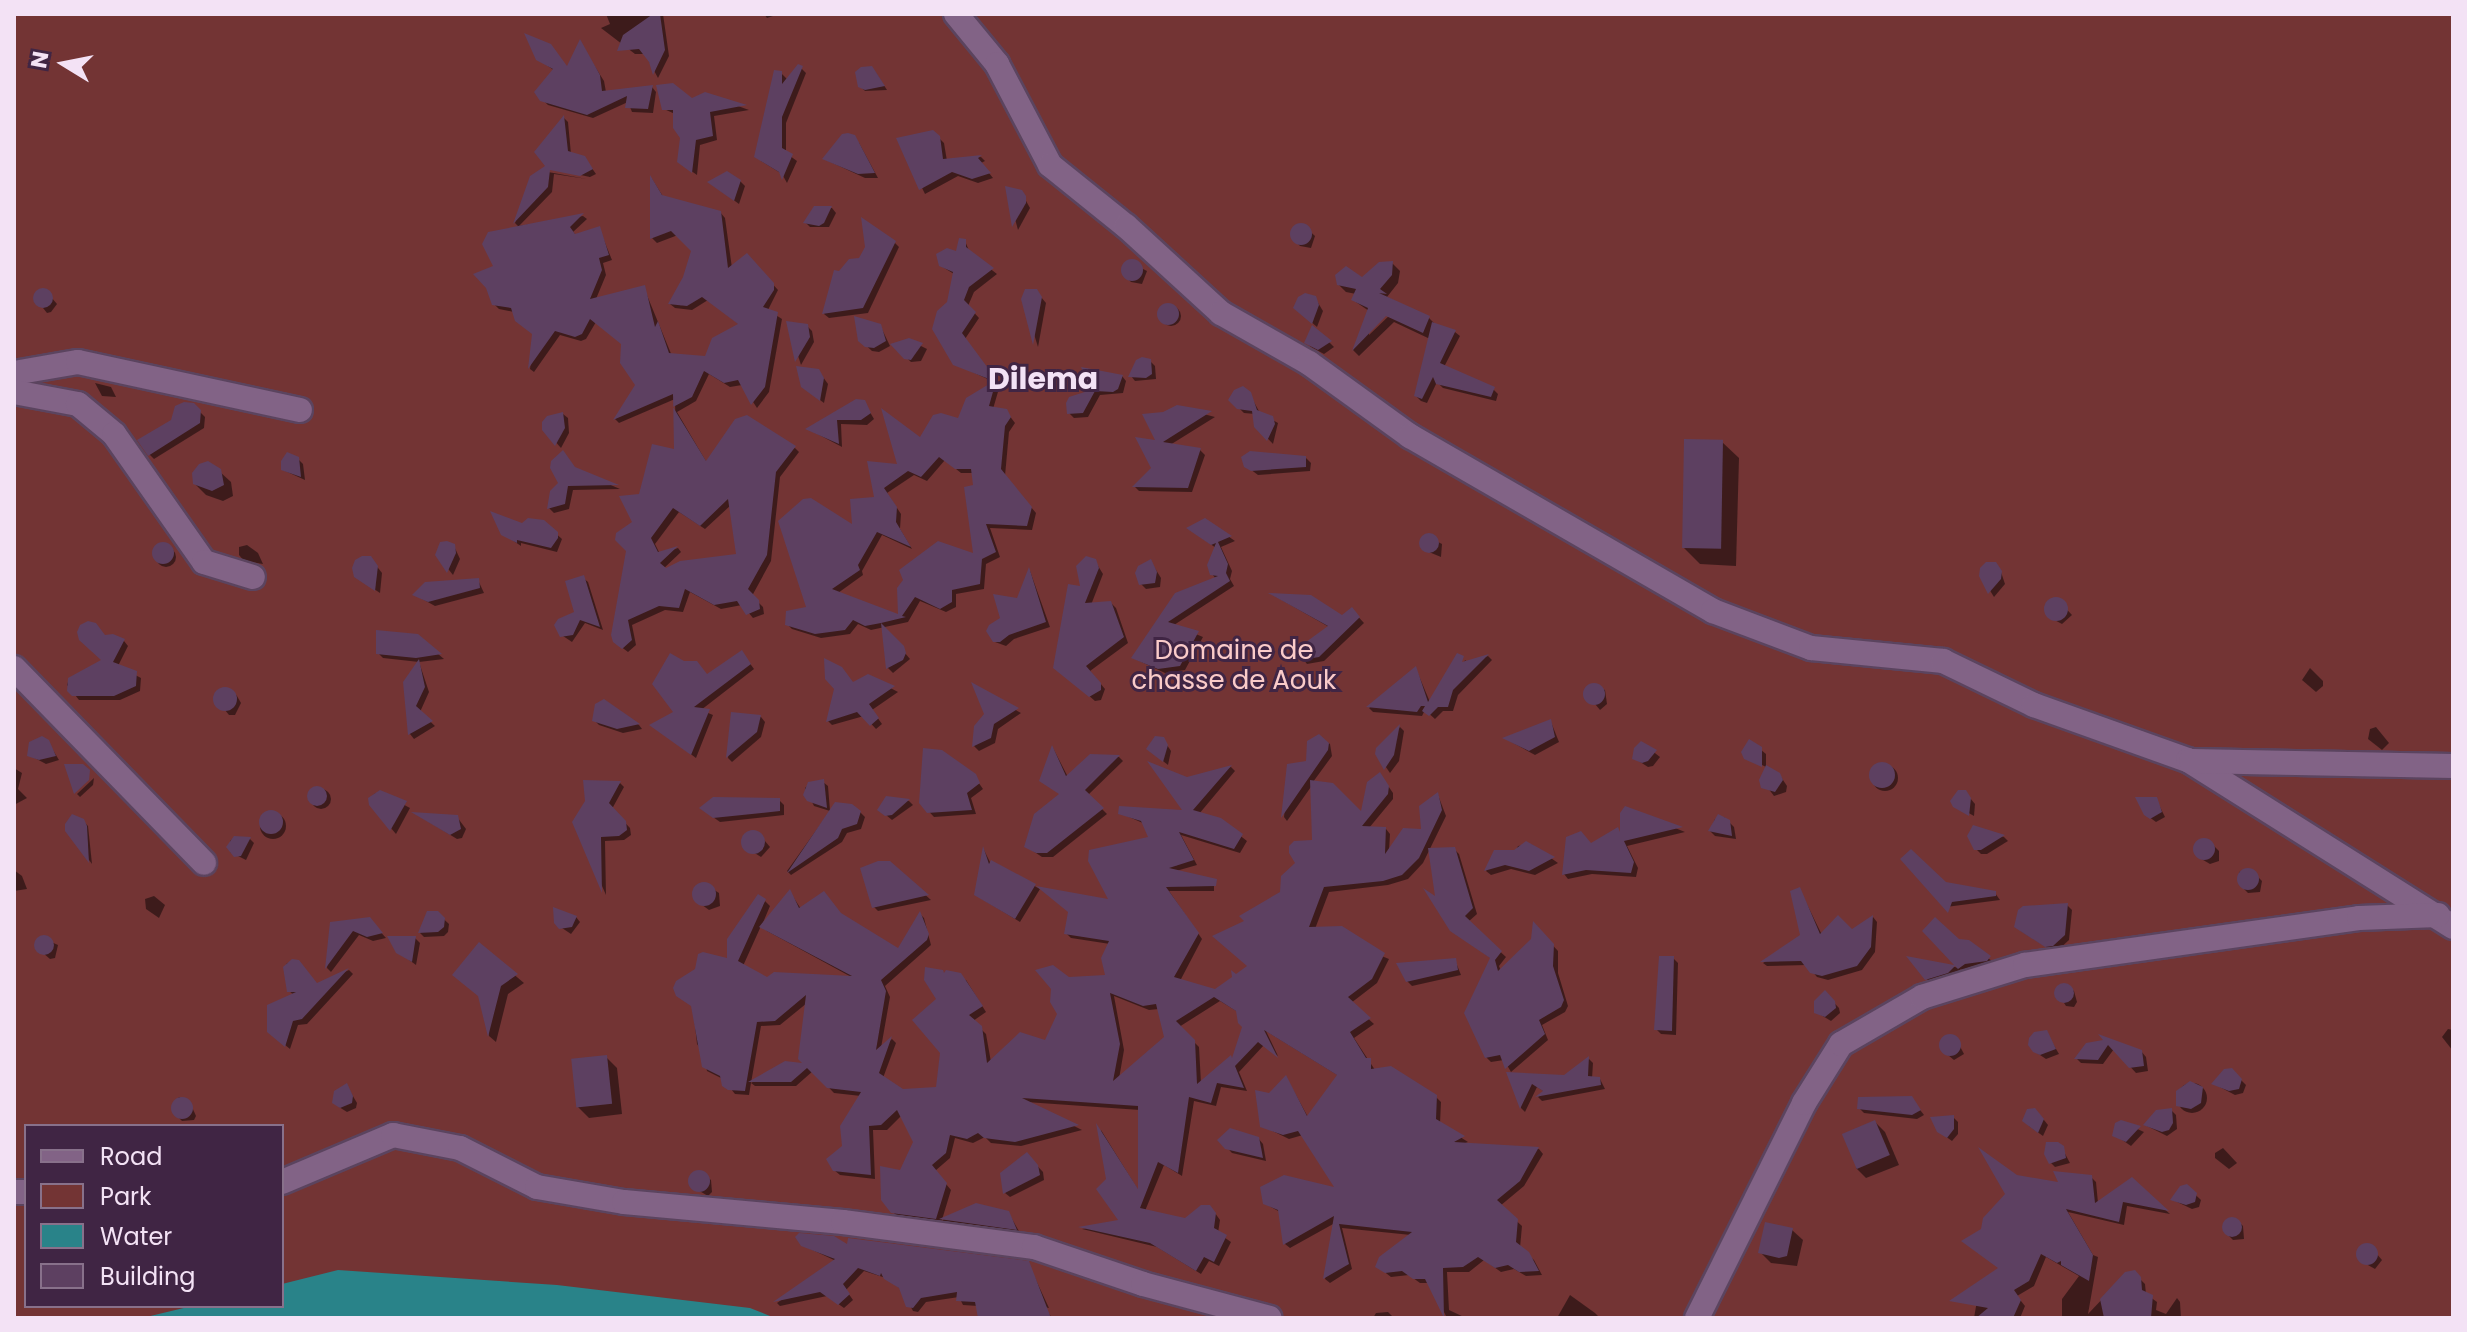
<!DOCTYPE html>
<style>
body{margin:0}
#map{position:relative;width:2467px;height:1332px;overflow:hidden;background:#402544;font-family:Poppins,sans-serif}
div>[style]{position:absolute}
.green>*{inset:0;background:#733434}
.water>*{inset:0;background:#298389}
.shadow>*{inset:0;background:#0007}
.round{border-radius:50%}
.building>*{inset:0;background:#5d4061;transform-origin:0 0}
.roads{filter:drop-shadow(2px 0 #5b445f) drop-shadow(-2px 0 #5b445f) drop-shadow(0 2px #5b445f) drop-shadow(0 -2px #5b445f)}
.minor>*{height:24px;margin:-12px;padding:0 12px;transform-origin:12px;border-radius:12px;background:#826386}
span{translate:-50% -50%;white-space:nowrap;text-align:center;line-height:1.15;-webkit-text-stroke:6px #402544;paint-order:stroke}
.park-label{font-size:26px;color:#facbc9}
.quarter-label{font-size:30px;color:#f3e2f5;font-weight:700}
.frame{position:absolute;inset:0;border:16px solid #f3e2f5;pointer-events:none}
.legend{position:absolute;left:24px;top:1124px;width:260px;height:184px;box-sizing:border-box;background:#402544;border:2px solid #88718b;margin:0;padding:10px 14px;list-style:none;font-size:24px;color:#f3e2f5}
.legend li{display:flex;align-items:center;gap:16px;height:40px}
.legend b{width:40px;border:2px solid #88718b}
.north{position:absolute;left:24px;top:24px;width:80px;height:80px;-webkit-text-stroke:6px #402544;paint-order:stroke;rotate:280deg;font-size:22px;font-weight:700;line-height:32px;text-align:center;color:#f3e2f5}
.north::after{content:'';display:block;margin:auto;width:28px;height:36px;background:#f3e2f5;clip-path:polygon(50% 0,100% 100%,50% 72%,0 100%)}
</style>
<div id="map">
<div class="green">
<i style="clip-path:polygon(evenodd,14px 14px,2453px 14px,2453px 1318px,14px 1318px,14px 14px,26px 1126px,282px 1126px,282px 1306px,26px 1306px,26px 1126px)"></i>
</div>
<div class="water">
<i style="clip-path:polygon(338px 1270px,557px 1285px,750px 1308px,775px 1318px,142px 1318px,192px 1306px,282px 1306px,282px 1284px)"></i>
</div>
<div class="shadow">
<i style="clip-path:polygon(606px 14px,663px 14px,669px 56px,658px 78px,645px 54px,635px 54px,601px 28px,610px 24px)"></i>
<i style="clip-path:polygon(764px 14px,779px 14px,767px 18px)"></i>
<i style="clip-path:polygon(580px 43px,604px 81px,606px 92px,652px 87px,656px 92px,653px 113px,632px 112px,628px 102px,593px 118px,548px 105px,542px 99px,555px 71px,538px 59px,568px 68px)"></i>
<i style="clip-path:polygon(801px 68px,806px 73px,786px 123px,786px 153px,797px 161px,787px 183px,782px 174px,761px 161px,781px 73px,788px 80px)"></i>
<i style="clip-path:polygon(876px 73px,887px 90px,865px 91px,860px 86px)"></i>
<i style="clip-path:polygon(705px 94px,749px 110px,714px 116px,717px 140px,700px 145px,697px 175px,684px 166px,682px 137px,675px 114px,664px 109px)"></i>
<i style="clip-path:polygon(evenodd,564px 118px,568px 122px,571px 154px,589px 164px,596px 174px,590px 177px,548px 168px,548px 172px,587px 179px,554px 174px,552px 192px,519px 226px,583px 216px,587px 219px,573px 232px,576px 235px,599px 228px,612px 260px,603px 263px,606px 275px,596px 299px,644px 288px,672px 356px,706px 358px,740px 325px,708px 300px,692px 310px,675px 308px,670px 304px,685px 278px,693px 251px,678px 235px,657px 243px,652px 238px,652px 179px,664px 198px,720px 212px,725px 218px,732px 268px,747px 256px,778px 290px,768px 310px,782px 319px,769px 392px,757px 408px,742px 385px,730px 387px,709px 374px,696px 401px,677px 412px,707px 463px,795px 448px,799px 452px,780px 477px,771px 561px,752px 596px,763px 607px,764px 614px,753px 618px,742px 605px,721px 609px,690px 592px,683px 612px,665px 610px,632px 625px,636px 645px,628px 652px,620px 646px,635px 523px,641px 496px,676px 452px,675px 399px,619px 423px,615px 419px,638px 385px,623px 344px,596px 322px,586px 339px,581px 341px,560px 335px,534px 372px,530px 369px,534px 334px,514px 312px,499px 309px,494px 304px,496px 267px,484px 244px,489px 234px,510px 232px,518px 226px,515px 223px,532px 178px,548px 166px,564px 118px,731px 505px,739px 556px,661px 571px,681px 552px,678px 548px,660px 554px,655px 544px,679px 512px,705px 529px,731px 505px)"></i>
<i style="clip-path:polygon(933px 132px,944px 143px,947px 161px,981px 157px,985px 161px,981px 163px,993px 178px,978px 183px,958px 176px,925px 194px,898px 139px)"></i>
<i style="clip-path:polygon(859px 143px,878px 178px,865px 178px,824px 159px)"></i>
<i style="clip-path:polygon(740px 181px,745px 186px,739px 204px,710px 183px)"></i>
<i style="clip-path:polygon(1007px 189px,1021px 192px,1030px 208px,1018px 230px)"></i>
<i style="clip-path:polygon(815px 208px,832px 208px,836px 213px,829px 227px,810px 227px,806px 223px)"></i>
<i style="clip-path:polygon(1304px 226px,1315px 236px,1311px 248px,1300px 246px,1295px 241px,1293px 230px)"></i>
<i style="clip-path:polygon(evenodd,965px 241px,970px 253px,997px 274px,974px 292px,968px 306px,979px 318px,965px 339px,1000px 385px,993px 409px,1006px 411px,1015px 423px,1009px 432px,1005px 476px,1036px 513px,1032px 530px,990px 528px,1000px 557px,986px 564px,984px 589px,956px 594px,956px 607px,946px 612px,920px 601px,908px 622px,871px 630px,858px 624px,850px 634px,821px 638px,792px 629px,787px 624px,809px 608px,854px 528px,920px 439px,959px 421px,994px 382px,955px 364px,949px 303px,954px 274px,941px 266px,958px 253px,965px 241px,945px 460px,961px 473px,974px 473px,975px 556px,906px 580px,901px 617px,838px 593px,863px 575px,862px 571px,882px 535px,912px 549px,900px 529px,901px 514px,887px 493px,914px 475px,927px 481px,945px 460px)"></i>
<i style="clip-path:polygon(894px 242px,899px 247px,868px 313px,829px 318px,824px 314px,840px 274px)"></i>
<i style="clip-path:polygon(1129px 262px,1147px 271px,1142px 284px,1131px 282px,1126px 277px,1123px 272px)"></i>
<i style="clip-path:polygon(evenodd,1392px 263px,1400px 271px,1398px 283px,1387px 297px,1429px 318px,1437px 326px,1455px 332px,1460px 336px,1444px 367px,1493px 389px,1498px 394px,1496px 401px,1443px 388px,1437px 382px,1427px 403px,1421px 401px,1416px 396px,1430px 339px,1394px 322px,1359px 356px,1353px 350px,1369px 311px,1353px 300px,1356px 294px,1346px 292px,1339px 285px,1362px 279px,1392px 263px,1392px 308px,1394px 311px,1369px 335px,1369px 329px,1392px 308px)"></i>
<i style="clip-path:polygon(45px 290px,57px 304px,51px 312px,47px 313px,35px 298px)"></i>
<i style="clip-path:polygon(1041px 297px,1046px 303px,1038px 347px,1023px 299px)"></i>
<i style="clip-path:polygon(1315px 298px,1323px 311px,1317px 327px,1301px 313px)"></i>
<i class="round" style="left:1161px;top:306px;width:20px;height:20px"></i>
<i style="clip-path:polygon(788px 324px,807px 326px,812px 331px,814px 342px,801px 365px)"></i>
<i style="clip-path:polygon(880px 325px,890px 346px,879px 352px,872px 351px,860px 340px)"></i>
<i style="clip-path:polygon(1313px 328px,1330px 343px,1334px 347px,1324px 354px,1311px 347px,1306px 342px)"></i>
<i style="clip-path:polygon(909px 340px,927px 349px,921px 361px,911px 362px,893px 345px)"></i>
<i style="clip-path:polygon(1150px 361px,1155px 366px,1156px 379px,1135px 381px,1131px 376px)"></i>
<i style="clip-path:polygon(818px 370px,828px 384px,824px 403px,808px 391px)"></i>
<i style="clip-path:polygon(1122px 376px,1126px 381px,1123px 393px,1100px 395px,1088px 417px,1074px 418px,1069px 413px,1094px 391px)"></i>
<i style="clip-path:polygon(95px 383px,111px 387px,116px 397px,102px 396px)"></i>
<i style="clip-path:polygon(1249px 393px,1260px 413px,1278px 423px,1273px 444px,1256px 426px,1255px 414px,1244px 413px,1231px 400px)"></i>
<i style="clip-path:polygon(864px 402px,874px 419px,867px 425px,841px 424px,842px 447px,808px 429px)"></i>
<i style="clip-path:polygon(193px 405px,205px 417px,204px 428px,154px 459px,149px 454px,172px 421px)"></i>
<i style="clip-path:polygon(1177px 407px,1215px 417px,1170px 445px,1200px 450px,1205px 455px,1192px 492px,1139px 491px,1135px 487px,1154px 468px,1164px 414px)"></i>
<i style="clip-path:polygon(563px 414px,568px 418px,569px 433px,561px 448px,544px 429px)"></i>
<i style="clip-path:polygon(1722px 442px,1739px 458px,1736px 566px,1700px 564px,1683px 547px)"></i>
<i style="clip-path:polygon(1306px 458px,1311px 463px,1310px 471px,1258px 475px,1246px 466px)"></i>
<i style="clip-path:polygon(298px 459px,303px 464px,305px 480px,283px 470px)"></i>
<i style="clip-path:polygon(576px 470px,620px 489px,573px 490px,569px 509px,554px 513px,549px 508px)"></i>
<i style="clip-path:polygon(219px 471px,231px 482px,233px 496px,223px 501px,206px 495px,195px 484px)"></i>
<i style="clip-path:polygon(1205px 520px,1235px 541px,1221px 547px,1232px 571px,1230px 579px,1234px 586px,1174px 625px,1203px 637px,1185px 670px,1165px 673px,1133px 658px,1176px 594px,1216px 579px,1212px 574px,1216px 548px,1189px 529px)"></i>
<i style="clip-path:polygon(543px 522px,562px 539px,557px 552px,521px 543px,521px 546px,503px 534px)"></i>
<i style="clip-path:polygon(1426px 536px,1442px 544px,1441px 557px,1424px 550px,1422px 539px)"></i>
<i style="clip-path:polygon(247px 545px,258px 553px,263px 564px,244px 561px,239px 555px,239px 547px)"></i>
<i style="clip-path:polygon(454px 546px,460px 559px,453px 575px,437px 555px)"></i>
<i class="round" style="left:156px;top:547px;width:20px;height:20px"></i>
<i style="clip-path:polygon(1095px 561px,1103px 574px,1091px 605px,1111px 603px,1116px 608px,1128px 643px,1090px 671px,1105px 689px,1101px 700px,1095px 701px,1056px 667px)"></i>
<i style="clip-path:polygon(1151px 562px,1161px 578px,1160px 587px,1146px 589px,1141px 584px)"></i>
<i style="clip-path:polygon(375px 564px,382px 573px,380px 593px,362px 581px)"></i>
<i style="clip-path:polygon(2000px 569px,2005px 584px,1994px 597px,1981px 576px)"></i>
<i style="clip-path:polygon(1030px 571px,1050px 627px,1014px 639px,1006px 646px,995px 642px,1002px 619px,1018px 601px)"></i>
<i style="clip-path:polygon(583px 578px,588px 582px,603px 630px,585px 623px,572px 642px,563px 636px,576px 614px)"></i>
<i style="clip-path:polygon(478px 580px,484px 593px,435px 606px,415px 595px)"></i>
<i style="clip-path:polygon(1273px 595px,1342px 618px,1352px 610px,1364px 623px,1324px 661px,1307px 664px,1303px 659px,1329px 627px)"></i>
<i style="clip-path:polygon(2057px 599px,2072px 615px,2062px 624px,2047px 616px,2047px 605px)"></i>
<i style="clip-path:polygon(884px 628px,910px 659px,893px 673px,888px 668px)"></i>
<i style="clip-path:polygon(417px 636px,444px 659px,419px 662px,383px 658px,378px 653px)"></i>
<i style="clip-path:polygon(106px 637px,124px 641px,128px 646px,118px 666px,141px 678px,140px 691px,120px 700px,79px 700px,67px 685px,69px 679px,104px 661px)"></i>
<i style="clip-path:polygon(1488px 656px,1492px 660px,1458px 695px,1453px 711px,1443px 711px,1435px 719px,1425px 710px,1422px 716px,1373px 712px,1369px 708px,1416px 669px,1430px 702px,1461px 672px,1465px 660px,1468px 663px)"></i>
<i style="clip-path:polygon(746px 658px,754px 669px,701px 710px,713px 715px,696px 758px,657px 729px,676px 713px,684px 663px,707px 676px)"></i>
<i style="clip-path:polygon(419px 662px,429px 692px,420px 712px,435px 726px,414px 739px,410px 734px,405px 682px)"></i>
<i style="clip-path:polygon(2310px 668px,2323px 681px,2323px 686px,2316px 692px,2302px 680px)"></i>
<i style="clip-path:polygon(868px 676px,898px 692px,872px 710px,882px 724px,876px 729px,864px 716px,832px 725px,828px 721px,854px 684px)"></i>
<i style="clip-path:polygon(1593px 685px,1605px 690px,1607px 704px,1600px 710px,1586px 693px)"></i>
<i style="clip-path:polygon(975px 687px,1021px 713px,998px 729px,995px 743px,979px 751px,974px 746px,976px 727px,987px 714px)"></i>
<i style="clip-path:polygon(219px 689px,232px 691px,237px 696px,241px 703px,235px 715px,229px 715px,216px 699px)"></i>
<i style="clip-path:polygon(604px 701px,639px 725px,642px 729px,623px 733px,599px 725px,594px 720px)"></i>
<i style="clip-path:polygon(733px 714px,761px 717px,765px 722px,761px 737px,732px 762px,728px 758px)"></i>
<i style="clip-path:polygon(1551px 722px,1559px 742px,1535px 755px,1506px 739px)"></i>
<i style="clip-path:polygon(1400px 727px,1404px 731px,1399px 761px,1390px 773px,1377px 754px,1378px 748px)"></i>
<i style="clip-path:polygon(2376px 727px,2389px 743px,2382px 750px,2368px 739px,2370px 729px)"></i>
<i style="clip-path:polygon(evenodd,1319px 736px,1330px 744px,1332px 756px,1313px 782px,1362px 815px,1384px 780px,1393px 793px,1393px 799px,1369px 828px,1386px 829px,1390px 834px,1389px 851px,1423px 831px,1438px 795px,1446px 816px,1423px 863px,1408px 879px,1388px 885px,1329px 892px,1315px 929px,1389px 959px,1377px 983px,1351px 1003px,1374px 1024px,1354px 1038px,1375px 1070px,1436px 1097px,1441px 1102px,1440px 1124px,1468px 1142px,1463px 1144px,1539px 1149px,1543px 1154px,1524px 1186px,1500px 1206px,1522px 1226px,1520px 1248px,1534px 1260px,1542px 1275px,1526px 1276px,1514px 1269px,1501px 1272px,1484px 1260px,1469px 1272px,1447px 1272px,1449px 1310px,1466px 1318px,1434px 1318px,1446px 1316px,1429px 1283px,1420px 1283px,1409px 1275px,1391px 1277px,1378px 1267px,1411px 1235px,1342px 1228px,1352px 1269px,1330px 1283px,1325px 1279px,1335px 1223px,1290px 1248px,1285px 1244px,1280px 1212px,1264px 1203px,1338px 1190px,1303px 1135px,1289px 1139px,1262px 1126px,1270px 1095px,1286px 1077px,1308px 1117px,1339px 1076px,1266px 1031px,1278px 1056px,1264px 1045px,1239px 1072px,1247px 1091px,1221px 1087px,1216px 1106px,1194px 1101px,1182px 1176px,1164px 1165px,1145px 1211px,1185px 1220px,1215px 1213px,1220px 1220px,1218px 1233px,1231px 1242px,1219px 1266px,1209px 1261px,1201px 1274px,1157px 1247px,1082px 1229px,1122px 1221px,1108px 1180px,1101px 1130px,1140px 1193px,1140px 1110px,1026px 1102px,1082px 1130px,1021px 1146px,991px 1143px,985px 1137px,973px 1143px,955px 1138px,950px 1158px,935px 1171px,951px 1190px,941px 1223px,898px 1217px,893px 1212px,902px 1173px,916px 1142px,902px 1115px,887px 1130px,873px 1130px,875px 1179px,840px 1175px,834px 1170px,861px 1096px,834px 1093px,813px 1071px,796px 1086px,755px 1086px,751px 1083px,749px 1095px,735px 1094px,723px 1079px,707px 1071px,703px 1052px,697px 1044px,693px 1007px,729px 961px,765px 901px,770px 906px,762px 925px,790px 892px,801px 909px,843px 916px,899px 951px,920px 914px,924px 918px,931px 945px,885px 986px,890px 997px,881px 1048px,892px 1039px,896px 1043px,883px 1078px,902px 1091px,938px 1089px,942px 1052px,939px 1000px,946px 975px,966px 980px,986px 1012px,973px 1021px,986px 1034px,991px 1062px,1046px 1042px,1059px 1014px,1068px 979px,1108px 977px,1110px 944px,1071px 938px,1066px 933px,1111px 901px,1151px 838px,1145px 824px,1120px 813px,1186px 812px,1187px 779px,1231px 767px,1235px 771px,1199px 814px,1220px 820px,1247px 841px,1240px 853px,1181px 835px,1197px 865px,1176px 871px,1214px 882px,1214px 891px,1169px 891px,1202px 939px,1180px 981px,1215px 991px,1250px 967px,1247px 921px,1282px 893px,1314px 842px,1313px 784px,1287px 821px,1284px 817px,1289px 766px,1308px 763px,1319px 736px,761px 926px,767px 931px,855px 979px,767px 979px,743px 966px,761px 926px,1319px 736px,1114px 996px,1149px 1010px,1159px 1009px,1166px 1038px,1119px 1079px,1124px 1050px,1114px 996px,1319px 736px,1220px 1001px,1238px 1012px,1245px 1027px,1234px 1060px,1201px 1083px,1199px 1047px,1179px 1027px,1220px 1001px,1319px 736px,807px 1003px,808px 1066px,785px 1063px,751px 1083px,761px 1026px,780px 1025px,807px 1003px)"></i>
<i style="clip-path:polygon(1163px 739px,1171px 751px,1168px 765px,1154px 754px)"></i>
<i style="clip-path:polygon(1750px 741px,1766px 754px,1766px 767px,1746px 757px)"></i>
<i style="clip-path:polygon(48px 742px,59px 760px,46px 764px,29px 755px)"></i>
<i style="clip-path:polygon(1642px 743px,1660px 757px,1653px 766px,1648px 767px,1634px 758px)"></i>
<i style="clip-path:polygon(1053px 748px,1068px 777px,1091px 756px,1119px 757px,1123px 761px,1088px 795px,1107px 814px,1053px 857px,1042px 857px,1027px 847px,1061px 795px)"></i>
<i class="round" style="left:1872px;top:765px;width:26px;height:26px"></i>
<i style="clip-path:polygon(14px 768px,22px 773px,18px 789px,27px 798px,14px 805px)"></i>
<i style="clip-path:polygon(1779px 774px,1787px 786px,1786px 792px,1774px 796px,1762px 780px)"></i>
<i style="clip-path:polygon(974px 776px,983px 789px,971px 798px,976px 814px,934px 817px,921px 803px)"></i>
<i style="clip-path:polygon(94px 778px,93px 785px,80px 797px,77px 794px)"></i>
<i style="clip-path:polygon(823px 782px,828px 786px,830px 811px,860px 812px,865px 817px,861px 829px,847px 833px,842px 842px,791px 875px,787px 871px,830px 811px,814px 806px,805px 788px,809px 784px)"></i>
<i style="clip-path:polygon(620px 783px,624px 787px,612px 809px,630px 828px,631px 835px,624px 840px,605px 841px,606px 895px,574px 823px)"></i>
<i class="round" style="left:311px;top:789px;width:20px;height:20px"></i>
<i style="clip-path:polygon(380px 792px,410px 808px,396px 834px,371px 805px,374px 794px)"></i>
<i style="clip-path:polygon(1965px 792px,1975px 804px,1974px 816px,1956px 806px)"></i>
<i style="clip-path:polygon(887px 798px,909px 801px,913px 805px,892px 820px,879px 809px)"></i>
<i style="clip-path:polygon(2156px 799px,2165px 817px,2156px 822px,2145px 814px)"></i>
<i style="clip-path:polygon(779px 800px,784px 805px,784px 815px,720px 822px,706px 812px)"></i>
<i style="clip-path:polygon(1626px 808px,1685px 832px,1627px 846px,1638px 868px,1636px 877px,1592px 874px,1568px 879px,1564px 874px,1568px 838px,1580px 833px,1591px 845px,1622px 834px)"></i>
<i class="round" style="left:260px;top:813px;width:26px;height:26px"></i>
<i style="clip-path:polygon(416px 814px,457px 817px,466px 829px,462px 838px,457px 839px)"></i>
<i style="clip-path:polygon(1724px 817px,1734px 827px,1736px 839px,1715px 836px,1710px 831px,1715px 819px)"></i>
<i style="clip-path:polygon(83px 821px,88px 826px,92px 864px,67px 831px)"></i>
<i style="clip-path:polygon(1974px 828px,2004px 837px,2008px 841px,1987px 854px,1981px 854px,1975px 848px)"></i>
<i style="clip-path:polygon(749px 832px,760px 835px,770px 847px,761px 857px,745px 847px)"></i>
<i style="clip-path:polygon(234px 838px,250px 839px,254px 843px,246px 860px,230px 852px,230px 841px)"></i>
<i style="clip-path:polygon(2207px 839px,2219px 851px,2219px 861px,2210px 864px,2198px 857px,2195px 845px)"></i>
<i style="clip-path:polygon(1531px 844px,1558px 863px,1535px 875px,1511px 869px,1491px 875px,1486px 871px,1495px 852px,1515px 852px,1518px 846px)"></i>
<i style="clip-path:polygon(1454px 849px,1459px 854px,1477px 914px,1468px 922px,1506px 957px,1499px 966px,1501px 971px,1533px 940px,1534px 925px,1558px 951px,1558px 973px,1568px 1006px,1565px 1012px,1542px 1025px,1548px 1040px,1511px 1072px,1504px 1060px,1491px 1062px,1486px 1057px,1492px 959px,1451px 930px,1437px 900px)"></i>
<i style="clip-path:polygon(984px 850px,990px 862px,1040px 889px,1020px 922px,982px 899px)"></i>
<i style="clip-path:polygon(890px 863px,931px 900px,878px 911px,873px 906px)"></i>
<i style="clip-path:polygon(2250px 869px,2262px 881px,2260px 892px,2248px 893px,2243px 888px,2239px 872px)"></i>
<i style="clip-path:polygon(14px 870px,22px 876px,27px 889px,14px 891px)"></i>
<i style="clip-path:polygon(705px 884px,719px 893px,720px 906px,709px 910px,698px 902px,695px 890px)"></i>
<i style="clip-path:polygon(1945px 884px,1995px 893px,2000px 900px,1946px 907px)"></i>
<i style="clip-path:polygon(1800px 890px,1822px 935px,1852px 932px,1873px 917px,1877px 922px,1875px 952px,1862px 970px,1828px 980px,1817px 977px,1807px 965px,1767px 966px,1763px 963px,1802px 935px)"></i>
<i style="clip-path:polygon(154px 896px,165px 905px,159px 918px,146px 909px,145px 899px)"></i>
<i style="clip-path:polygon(2067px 905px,2072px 910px,2069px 940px,2058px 950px,2052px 951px,2021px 931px)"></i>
<i style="clip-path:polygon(437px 913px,449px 924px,448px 932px,444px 936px,424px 937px,420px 933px)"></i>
<i style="clip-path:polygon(576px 917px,580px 922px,571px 934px,562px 928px)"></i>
<i style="clip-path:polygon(369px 919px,386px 938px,373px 941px,359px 935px,331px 972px,327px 968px,332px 924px)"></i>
<i style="clip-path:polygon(1925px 931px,1958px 940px,1994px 962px,1964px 973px,1961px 969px,1953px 978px,1931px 984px,1911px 959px,1960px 968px)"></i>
<i style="clip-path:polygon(40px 937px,58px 945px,55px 958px,50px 959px,36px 947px)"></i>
<i style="clip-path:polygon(415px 938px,420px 943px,416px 965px,398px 952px)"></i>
<i style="clip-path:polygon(479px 945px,524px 983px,508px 994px,496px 1042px,489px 1036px,480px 996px)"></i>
<i style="clip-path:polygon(1673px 958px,1678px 963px,1676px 1035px,1661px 1034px,1656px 1029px)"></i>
<i style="clip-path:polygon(1455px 960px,1461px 975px,1412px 986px,1407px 981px)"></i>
<i style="clip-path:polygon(298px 962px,317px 985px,349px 970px,353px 974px,307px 1024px,298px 1025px,290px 1049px,274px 1036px,294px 995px,289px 991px,285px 968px,287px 963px)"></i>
<i style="clip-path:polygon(2064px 984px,2074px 991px,2077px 1002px,2074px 1007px,2066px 1006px,2056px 991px)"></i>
<i style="clip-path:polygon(1825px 993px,1839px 1008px,1840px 1013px,1831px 1021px,1816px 1012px)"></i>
<i style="clip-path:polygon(2448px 1029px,2453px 1030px,2453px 1051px,2442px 1037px)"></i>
<i style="clip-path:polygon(2046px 1032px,2059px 1054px,2046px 1059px,2034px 1051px)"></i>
<i style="clip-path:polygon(1955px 1037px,1964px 1054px,1954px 1060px,1943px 1051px,1943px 1040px)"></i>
<i style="clip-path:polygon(2107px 1041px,2141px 1051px,2146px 1057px,2148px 1071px,2136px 1073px,2114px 1049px,2103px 1064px,2081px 1063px,2077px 1059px)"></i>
<i style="clip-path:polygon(606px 1057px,617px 1068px,622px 1114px,589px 1118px,578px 1107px)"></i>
<i style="clip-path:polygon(1589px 1059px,1593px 1063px,1592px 1079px,1600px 1079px,1605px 1089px,1542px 1101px,1538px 1097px,1545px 1092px,1537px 1087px,1525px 1112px,1521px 1108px,1509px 1074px,1564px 1077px)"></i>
<i style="clip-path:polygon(2231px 1070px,2246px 1085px,2243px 1093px,2235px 1095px,2214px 1084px)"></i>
<i class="round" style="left:2177px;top:1083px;width:30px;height:30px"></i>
<i style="clip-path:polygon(347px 1086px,357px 1103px,356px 1108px,347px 1112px,339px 1107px)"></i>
<i style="clip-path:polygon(179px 1097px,192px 1107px,196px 1116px,194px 1120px,182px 1121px,177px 1116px,174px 1105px)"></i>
<i style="clip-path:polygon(1911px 1098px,1924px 1115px,1917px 1119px,1864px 1113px,1859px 1108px)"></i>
<i style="clip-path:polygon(2171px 1110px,2176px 1115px,2177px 1129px,2167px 1136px,2145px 1125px)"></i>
<i style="clip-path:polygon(2040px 1115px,2048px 1125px,2043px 1136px,2029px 1126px)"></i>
<i style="clip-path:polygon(1953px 1117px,1958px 1122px,1958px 1134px,1952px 1141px,1945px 1136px)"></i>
<i style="clip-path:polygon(1875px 1122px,1885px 1132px,1899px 1165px,1866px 1178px,1856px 1168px)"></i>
<i style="clip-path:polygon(2122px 1122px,2144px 1132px,2131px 1146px,2115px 1135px)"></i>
<i style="clip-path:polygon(1258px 1138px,1263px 1144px,1266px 1161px,1232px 1153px,1220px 1140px)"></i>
<i style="clip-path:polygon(2062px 1148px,2070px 1163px,2055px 1167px,2050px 1162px)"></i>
<i style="clip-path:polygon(2223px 1148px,2237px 1163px,2229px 1169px,2215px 1158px,2215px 1153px)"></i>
<i style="clip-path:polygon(1027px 1155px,1043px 1172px,1044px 1180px,1010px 1197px,1005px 1193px)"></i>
<i style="clip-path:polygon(699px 1171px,711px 1180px,712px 1192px,708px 1196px,691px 1186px,693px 1174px)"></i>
<i style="clip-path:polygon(2016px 1177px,2062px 1185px,2091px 1177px,2096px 1182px,2098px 1203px,2132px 1180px,2170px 1214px,2127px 1206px,2124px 1225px,2068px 1212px,2093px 1255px,2098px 1257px,2088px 1314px,2126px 1274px,2134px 1273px,2145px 1284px,2146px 1294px,2157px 1302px,2156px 1310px,2166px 1314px,2177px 1298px,2180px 1302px,2181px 1318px,2062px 1318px,2062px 1299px,2079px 1276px,2046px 1257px,2034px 1286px,2017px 1296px,2025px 1306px,2020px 1318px,1974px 1318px,1980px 1283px,2001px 1269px,1983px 1230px)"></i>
<i style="clip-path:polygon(2186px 1186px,2201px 1200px,2199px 1207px,2192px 1209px,2173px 1200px)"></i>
<i style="clip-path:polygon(976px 1205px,1008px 1212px,1020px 1233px,946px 1224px,942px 1220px)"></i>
<i style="clip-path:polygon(2227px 1220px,2238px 1221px,2243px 1226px,2244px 1239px,2233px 1240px,2228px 1235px,2224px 1225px)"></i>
<i style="clip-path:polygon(1792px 1230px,1803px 1240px,1797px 1266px,1771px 1263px,1760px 1252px)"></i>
<i style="clip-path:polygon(802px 1245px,1028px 1263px,1049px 1308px,1040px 1306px,1053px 1318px,983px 1318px,978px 1306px,963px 1305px,959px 1297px,926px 1302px,918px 1312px,913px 1311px,902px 1290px,886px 1278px,864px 1271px,846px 1290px,853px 1300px,844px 1308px,827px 1296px,780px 1306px,777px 1303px,836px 1261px)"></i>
<i style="clip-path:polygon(2370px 1246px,2382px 1260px,2375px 1269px,2359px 1260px,2360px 1249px)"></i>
<i style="clip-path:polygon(1570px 1295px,1595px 1313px,1600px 1318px,1557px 1318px)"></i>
<i style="clip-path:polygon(1388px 1312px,1394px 1318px,1373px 1318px,1376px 1313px)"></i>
</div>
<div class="building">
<i style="clip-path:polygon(653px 14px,660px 14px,665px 50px,653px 75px,649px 62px,639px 49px,617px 51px,623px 35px)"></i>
<i style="clip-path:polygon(524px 33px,551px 44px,567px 66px,580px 39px,600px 75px,602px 91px,653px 85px,648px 109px,625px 108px,627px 96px,587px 115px,540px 101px,534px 92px,553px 69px,536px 60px)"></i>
<i style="clip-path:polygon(798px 64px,803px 66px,782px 117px,782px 148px,793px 154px,782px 180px,779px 172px,754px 157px,774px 70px,782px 71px,782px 84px)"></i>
<i style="clip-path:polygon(872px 66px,885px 86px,865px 90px,858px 87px,855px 72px,861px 67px)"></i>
<i style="clip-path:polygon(673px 83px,692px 98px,705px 92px,747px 105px,710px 112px,713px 136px,696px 140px,692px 173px,677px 162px,680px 138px,673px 128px,673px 110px,662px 110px,656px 85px)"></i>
<i style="clip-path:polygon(564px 115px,568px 151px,585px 156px,593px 169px,580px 176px,550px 170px,548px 187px,513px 224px,530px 176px,545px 166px,534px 152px)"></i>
<i style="clip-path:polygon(933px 130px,940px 136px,943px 159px,982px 155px,978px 158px,991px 173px,972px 179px,952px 172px,919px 190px,896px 138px)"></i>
<i style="clip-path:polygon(848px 133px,855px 135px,875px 173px,858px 174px,822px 159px,842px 134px)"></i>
<i style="clip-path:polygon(727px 171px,741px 180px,734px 201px,707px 182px)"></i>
<i style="clip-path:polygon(evenodd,650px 175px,662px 195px,721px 211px,728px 268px,747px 253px,774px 283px,774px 290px,763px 307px,778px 312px,765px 387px,751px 405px,738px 380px,724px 383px,704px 371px,692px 397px,673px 407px,706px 461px,735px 419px,747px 415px,796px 446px,776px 472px,767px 555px,748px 589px,759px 600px,760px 609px,746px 615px,737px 601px,714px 605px,685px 589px,679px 608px,659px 606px,628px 620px,632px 640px,622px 649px,613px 642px,611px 635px,626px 551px,615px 540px,616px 533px,632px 522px,619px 496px,639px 494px,652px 444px,674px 449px,673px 394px,613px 420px,635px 385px,620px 363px,621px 344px,590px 319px,582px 334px,575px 337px,555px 331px,528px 369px,532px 334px,515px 321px,511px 308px,492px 305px,486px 288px,473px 274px,493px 266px,482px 244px,488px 232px,584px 213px,570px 227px,575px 234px,600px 226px,609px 255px,599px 258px,602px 270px,590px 299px,645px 285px,655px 327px,658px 321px,669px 353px,705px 356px,712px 338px,738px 324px,702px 297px,687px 306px,668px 304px,683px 277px,691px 251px,671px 231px,650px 239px,650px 175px,728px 499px,736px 554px,680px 561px,666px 568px,660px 563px,678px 546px,658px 552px,651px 538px,673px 508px,700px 526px,728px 499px)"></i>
<i style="clip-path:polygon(1005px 186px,1022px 190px,1026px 196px,1026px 203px,1012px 227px)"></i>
<i style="clip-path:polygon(814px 206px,832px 206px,824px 223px,819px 226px,803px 223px)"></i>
<i style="clip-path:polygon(861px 217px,896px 241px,863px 308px,822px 314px,834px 270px,839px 271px,849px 259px,859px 258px,865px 247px)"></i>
<i class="round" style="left:1290px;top:223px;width:22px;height:22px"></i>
<i style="clip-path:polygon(evenodd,959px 238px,966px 239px,966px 247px,994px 268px,969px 287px,964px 300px,976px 312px,962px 333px,999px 383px,996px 381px,989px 406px,1007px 409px,1011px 417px,1005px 426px,1001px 469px,1032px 507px,1027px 526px,986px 524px,996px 552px,982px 559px,980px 584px,952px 590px,952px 602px,940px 609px,915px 597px,902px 616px,906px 617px,881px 623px,904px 646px,906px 653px,903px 660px,886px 669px,881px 623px,865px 626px,853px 620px,845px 630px,815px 634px,785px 625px,786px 611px,806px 607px,778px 521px,803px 499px,811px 498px,852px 524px,850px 499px,874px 497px,867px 461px,897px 464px,881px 408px,920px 437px,933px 415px,941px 413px,958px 418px,966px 398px,994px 381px,953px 365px,932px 329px,937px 311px,947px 302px,953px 272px,939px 266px,936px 254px,947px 248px,956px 251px,959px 238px,939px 457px,955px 469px,971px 469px,973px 485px,964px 487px,973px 553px,938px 541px,899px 570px,903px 580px,897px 588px,898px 614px,832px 589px,860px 570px,858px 565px,877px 532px,911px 547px,896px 522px,897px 507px,884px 488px,908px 471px,921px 477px,939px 457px)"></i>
<i class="round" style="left:1121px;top:259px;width:22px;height:22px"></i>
<i style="clip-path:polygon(1393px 261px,1392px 275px,1380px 289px,1387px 294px,1379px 293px,1430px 316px,1423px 333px,1386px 316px,1352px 351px,1368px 308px,1351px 300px,1356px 289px,1337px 285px,1335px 275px,1346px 266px,1362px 277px,1379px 262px)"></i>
<i class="round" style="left:33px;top:288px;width:20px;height:20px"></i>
<i style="clip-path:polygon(1025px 289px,1037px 289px,1042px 297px,1033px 345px,1021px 299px)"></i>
<i style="clip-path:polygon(1305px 293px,1316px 296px,1319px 305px,1312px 324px,1293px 308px,1298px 297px)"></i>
<i class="round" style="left:1157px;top:303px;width:22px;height:22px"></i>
<i style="clip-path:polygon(854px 316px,881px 324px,886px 341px,874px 348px,865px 347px,858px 341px)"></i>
<i style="clip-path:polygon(786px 321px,808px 324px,810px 337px,795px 362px)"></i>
<i style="clip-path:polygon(1432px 322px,1456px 330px,1440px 363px,1495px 387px,1491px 397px,1436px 384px,1433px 377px,1422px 399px,1414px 396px)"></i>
<i style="clip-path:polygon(1312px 325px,1332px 341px,1318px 350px,1304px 343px)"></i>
<i style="clip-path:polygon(909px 338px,923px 343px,911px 360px,904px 359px,890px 344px)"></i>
<i style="clip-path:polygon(1142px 357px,1151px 359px,1152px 374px,1146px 378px,1128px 377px,1136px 360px)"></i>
<i style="clip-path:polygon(796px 366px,819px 369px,824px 378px,820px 401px,801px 387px)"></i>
<i style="clip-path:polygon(1081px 367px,1123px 375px,1118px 389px,1113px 392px,1095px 391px,1083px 413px,1067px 414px,1066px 403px,1069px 397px,1091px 390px)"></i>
<i style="clip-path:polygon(1243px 386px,1251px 392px,1257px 410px,1273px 416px,1275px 424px,1267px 441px,1254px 427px,1252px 411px,1237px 409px,1228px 400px,1234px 390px)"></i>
<i style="clip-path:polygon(856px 399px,865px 400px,871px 413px,861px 420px,837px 420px,839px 444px,805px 429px)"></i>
<i style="clip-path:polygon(184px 402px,194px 403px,201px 410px,200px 423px,148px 456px,137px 440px,171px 420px,175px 406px)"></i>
<i style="clip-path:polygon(1177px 405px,1212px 411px,1163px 442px,1201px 448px,1188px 488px,1132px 487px,1151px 468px,1135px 437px,1155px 440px,1142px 414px,1163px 412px)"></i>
<i style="clip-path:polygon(563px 412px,565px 428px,555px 446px,542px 430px,542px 422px,547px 416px)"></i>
<i style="left:1684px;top:439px;width:39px;height:109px;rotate:1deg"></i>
<i style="clip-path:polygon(563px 450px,575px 467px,619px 485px,568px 486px,565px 504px,547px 509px,550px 491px,558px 483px,550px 468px,551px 461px)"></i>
<i style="clip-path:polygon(1250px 451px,1306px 456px,1306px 467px,1251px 471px,1244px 467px,1241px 457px)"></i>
<i style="clip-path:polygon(287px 452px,299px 457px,301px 477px,281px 470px,281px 461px)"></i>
<i style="clip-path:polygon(208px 461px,221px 469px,224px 485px,212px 491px,193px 484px,192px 473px,199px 464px)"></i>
<i style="clip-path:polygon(490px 511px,522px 523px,528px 518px,544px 520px,558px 532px,558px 538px,551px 548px,517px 540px,517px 543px,501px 535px)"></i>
<i style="clip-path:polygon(1205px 518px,1232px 536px,1218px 542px,1228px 564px,1226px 573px,1230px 581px,1168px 622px,1199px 631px,1180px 666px,1158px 669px,1131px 658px,1175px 593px,1218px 576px,1210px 575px,1207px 565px,1216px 543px,1211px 545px,1186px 528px)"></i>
<i class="round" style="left:1419px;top:533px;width:20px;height:20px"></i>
<i style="clip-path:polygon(447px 541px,455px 544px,456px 553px,447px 573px,435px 555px,440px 542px)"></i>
<i class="round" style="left:152px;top:542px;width:22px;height:22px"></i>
<i style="clip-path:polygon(362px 556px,371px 556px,378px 566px,375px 591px,354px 577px,352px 568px,355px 560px)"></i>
<i style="clip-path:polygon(1086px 556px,1096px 559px,1099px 568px,1085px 603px,1111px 601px,1124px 637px,1086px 666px,1101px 683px,1101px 690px,1089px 697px,1053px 668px,1068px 584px,1080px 586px,1076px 566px)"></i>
<i style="clip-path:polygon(1151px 559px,1157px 572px,1155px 583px,1139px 585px,1135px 573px,1138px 566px)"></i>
<i style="clip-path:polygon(1986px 562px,1996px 562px,2002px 571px,2001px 579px,1988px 594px,1979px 576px,1980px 568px)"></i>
<i style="clip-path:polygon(1029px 567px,1046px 622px,1009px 635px,1000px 642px,993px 642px,986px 631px,989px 625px,1000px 618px,993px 594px,1017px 598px)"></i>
<i style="clip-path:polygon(584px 575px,600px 627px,580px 620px,573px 635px,560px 637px,554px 625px,558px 619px,574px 612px,565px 581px)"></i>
<i style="clip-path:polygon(479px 578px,480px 588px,428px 602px,412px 595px,425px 582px)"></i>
<i style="clip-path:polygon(1268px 593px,1311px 595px,1342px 615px,1352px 607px,1360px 617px,1319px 657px,1301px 660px,1306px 642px,1328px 626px)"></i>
<i class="round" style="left:2044px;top:597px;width:24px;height:24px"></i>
<i style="clip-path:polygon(88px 621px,96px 623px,105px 635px,113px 634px,125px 639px,113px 662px,137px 671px,136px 686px,114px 696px,72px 696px,67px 691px,68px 678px,101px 660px,79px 640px,77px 632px,80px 625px)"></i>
<i style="clip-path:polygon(376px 630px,418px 634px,442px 654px,416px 658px,376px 654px)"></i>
<i style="clip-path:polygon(742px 650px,751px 664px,694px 707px,710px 709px,691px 755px,649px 725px,673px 712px,652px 684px,670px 653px,684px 661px,697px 661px,707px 674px)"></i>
<i style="clip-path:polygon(1457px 653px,1464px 656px,1462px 662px,1489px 654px,1453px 690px,1448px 707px,1438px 707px,1429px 716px,1422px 711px,1425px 706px,1421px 706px,1417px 712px,1366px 707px,1416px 666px,1428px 702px)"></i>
<i style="clip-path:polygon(824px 658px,842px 667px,853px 682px,868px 674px,895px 686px,869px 704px,879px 718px,870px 726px,857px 712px,826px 722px,834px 689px,825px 679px)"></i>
<i style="clip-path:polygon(419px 659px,425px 687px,416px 706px,433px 721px,408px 735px,403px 682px)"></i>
<i style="clip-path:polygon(971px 682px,1019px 708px,994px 724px,991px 738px,972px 747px,974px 726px,984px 714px)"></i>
<i class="round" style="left:1583px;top:683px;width:22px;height:22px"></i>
<i class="round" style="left:213px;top:687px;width:24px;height:24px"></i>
<i style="clip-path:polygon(604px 699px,640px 724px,617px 729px,592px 721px,595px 704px)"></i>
<i style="clip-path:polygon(731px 712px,761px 715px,757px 732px,726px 758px)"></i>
<i style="clip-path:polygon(1551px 719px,1555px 737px,1529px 751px,1502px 738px)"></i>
<i style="clip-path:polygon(1400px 724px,1394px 755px,1384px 770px,1375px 754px,1376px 748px)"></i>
<i style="clip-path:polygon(1319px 734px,1329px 743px,1328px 750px,1281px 818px,1287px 764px,1306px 761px,1307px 741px)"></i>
<i style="clip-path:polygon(42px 736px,49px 740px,56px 756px,39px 760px,27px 756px,29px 742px)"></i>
<i style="clip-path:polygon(1155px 736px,1164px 737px,1168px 745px,1163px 762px,1146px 749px)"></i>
<i style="clip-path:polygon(1749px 739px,1762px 747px,1762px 767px,1744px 759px,1741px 752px)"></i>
<i style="clip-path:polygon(1641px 741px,1657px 750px,1648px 761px,1642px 763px,1632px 759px,1634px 748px)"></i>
<i style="clip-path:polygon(1052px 745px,1066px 776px,1090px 754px,1120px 755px,1085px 790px,1104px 808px,1047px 853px,1036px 853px,1024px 847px,1034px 814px,1059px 794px,1039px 781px)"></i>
<i style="clip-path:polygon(923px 748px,942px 750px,976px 774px,980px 783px,967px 793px,972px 810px,927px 813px,919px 803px)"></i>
<i style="clip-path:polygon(evenodd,1147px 761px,1187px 777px,1232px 765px,1193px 810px,1221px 818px,1243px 834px,1234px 849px,1179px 832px,1194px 860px,1169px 868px,1217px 879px,1216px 886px,1166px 887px,1199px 933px,1174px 977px,1215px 989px,1232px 977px,1231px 970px,1236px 974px,1247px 966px,1212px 936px,1244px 921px,1239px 916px,1280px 892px,1281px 876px,1295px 863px,1289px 853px,1289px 846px,1294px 841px,1312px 840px,1310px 780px,1333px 783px,1361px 811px,1367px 782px,1380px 772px,1389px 786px,1388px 794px,1362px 826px,1386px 827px,1385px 854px,1403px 828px,1421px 829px,1419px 806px,1438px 792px,1442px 810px,1419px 858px,1402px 875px,1383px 881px,1324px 887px,1309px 927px,1342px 926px,1385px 953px,1372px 979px,1348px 997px,1371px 1018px,1350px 1032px,1366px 1058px,1371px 1058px,1371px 1069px,1391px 1066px,1437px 1095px,1436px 1119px,1465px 1136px,1454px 1142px,1539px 1147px,1520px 1181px,1497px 1200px,1518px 1219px,1516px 1242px,1529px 1252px,1539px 1271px,1519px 1272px,1508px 1265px,1495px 1268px,1478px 1257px,1463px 1267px,1443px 1268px,1444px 1318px,1425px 1279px,1413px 1279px,1402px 1271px,1385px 1273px,1375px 1267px,1379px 1257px,1412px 1232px,1339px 1224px,1349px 1264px,1323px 1279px,1334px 1216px,1283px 1245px,1278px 1210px,1263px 1204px,1260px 1187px,1284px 1175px,1334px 1187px,1298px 1131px,1283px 1135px,1260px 1127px,1255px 1090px,1269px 1093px,1286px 1075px,1307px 1116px,1337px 1075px,1264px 1030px,1278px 1058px,1258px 1042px,1235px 1066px,1244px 1088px,1217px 1083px,1211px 1103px,1189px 1097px,1178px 1173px,1158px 1162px,1140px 1208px,1185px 1218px,1201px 1205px,1210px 1205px,1216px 1213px,1214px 1228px,1227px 1235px,1214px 1262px,1204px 1257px,1196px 1271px,1150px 1243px,1078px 1227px,1118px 1220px,1096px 1189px,1106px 1179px,1096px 1123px,1138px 1189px,1138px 1106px,1022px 1098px,1079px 1125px,1015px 1142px,984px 1138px,978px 1133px,967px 1139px,950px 1135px,946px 1153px,932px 1165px,947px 1183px,936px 1219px,891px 1213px,881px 1200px,880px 1166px,900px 1170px,913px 1142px,897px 1110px,881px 1125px,869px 1126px,871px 1175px,833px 1171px,826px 1159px,842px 1146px,840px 1126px,861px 1092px,827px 1088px,807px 1068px,791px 1082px,748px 1082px,785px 1061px,802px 1063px,798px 1059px,806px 995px,775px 1021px,757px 1022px,745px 1091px,728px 1090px,722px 1086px,720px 1076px,702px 1067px,691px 1006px,676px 996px,673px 988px,676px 981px,695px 969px,698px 954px,703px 952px,727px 958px,727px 939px,758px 894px,766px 899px,738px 961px,767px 977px,774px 972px,852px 976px,759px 927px,790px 889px,799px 908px,824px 891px,841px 913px,898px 948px,920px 911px,929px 934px,927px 940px,881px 980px,886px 991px,876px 1050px,892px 1036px,879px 1073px,903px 1089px,936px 1087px,940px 1053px,912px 1020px,936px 999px,924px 980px,925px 967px,943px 970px,944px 973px,946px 970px,961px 973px,983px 1006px,969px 1015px,982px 1026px,987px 1063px,1020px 1032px,1045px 1040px,1057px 1014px,1050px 1002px,1051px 989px,1035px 970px,1053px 965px,1069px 977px,1105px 975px,1101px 958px,1109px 941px,1064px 934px,1068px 912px,1036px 886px,1108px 899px,1088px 861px,1089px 850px,1148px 837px,1141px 821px,1118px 814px,1119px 806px,1182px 810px,1147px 761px,1110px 993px,1143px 1006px,1156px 1004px,1164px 1037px,1113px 1081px,1120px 1044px,1110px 993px,1147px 761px,1214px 997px,1236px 1011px,1238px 1023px,1242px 1027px,1232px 1058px,1231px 1055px,1197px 1084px,1195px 1040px,1176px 1021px,1214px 997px)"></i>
<i class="round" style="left:1869px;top:762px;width:26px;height:26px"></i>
<i style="clip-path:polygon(64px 764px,83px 764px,90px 770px,89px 780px,74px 794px)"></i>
<i style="clip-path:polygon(1766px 765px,1780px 773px,1783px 780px,1775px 792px,1761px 788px,1759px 780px)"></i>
<i style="clip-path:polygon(824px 779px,827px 808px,807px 801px,803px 795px,808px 782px)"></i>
<i style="clip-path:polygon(583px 780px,621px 781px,609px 803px,626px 821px,627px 830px,619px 836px,601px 837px,602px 893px,572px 822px,585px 801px)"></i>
<i class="round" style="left:307px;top:786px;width:20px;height:20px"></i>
<i style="clip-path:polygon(380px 790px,407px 801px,390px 831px,369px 805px,368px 798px)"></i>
<i style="clip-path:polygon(1958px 790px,1966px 790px,1971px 798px,1969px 816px,1953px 807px,1950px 801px)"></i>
<i style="clip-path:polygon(886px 796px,910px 799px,892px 815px,885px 816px,877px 810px)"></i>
<i style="clip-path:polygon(713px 797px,780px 798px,780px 811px,713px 818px,699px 808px)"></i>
<i style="clip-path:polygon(2135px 797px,2157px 797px,2162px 812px,2150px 819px,2144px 815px)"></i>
<i style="clip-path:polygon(835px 802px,852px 804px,861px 811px,857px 824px,842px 829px,838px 838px,787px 873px)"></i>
<i style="clip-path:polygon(1625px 806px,1683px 827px,1624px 841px,1634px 862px,1631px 873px,1586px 870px,1562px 875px,1566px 837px,1581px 831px,1591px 843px,1618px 827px,1620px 832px,1620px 813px)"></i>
<i class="round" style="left:259px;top:810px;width:24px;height:24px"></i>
<i style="clip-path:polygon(411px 812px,458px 815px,461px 829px,450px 835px)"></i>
<i style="clip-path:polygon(72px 814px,84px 819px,87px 826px,89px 863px,65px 831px,65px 824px)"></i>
<i style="clip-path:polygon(1718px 814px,1730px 820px,1732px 836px,1708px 831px)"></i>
<i style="clip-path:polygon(1973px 825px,2005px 835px,1981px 850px,1974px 850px,1967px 836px)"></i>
<i class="round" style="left:741px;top:830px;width:24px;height:24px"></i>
<i style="clip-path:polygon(234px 836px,251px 837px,241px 856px,234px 857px,226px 847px)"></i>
<i class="round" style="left:2193px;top:838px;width:22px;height:22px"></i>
<i style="clip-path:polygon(1526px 841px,1555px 857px,1529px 871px,1505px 865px,1484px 871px,1494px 850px,1514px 850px)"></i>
<i style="clip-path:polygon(983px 846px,989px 864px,991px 860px,1036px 884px,1015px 919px,974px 895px)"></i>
<i style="clip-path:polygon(1455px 847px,1473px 908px,1465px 916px,1502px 951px,1495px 960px,1498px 971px,1531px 939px,1533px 921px,1554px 944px,1553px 966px,1564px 1000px,1561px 1007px,1539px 1020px,1545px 1034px,1505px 1069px,1500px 1055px,1485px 1058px,1464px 1013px,1490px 958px,1450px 931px,1423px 888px,1435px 896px,1428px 848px)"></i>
<i style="clip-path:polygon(1911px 849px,1946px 882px,1996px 891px,1996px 896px,1952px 902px,1948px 913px,1900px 859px)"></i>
<i style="clip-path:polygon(878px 861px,890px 861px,929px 895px,872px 908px,860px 868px)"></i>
<i class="round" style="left:2237px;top:868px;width:22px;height:22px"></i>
<i class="round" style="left:692px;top:882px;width:24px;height:24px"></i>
<i style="clip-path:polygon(1800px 887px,1820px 934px,1838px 915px,1852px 929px,1873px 915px,1871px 947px,1857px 966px,1822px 976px,1810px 973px,1801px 961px,1760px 962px,1800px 935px,1790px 891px)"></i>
<i style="clip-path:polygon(2068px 903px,2065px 935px,2053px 946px,2045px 947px,2014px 927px,2018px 910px,2023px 906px)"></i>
<i style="clip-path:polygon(553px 907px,577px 916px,572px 927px,559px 929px,554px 923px)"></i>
<i style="clip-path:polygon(427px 911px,438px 911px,445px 918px,444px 927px,438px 932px,418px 933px)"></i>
<i style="clip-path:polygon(370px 917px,383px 933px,367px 937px,353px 931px,325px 969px,330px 922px)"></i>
<i style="clip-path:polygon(1935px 917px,1959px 939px,1969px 940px,1991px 956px,1987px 961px,1965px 964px,1958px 969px,1955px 966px,1948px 973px,1925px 980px,1906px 956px,1954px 965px,1922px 931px)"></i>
<i class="round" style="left:34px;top:935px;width:20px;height:20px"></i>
<i style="clip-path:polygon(387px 936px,416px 936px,412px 962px,396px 953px)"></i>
<i style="clip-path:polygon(479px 942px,518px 974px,501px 986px,488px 1037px,478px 996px,452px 975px)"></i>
<i style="clip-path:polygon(1659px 956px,1674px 956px,1672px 1031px,1654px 1030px)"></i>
<i style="clip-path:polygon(1456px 958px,1458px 970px,1406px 982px,1396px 963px)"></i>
<i style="clip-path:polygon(292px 959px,299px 960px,317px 983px,349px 968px,302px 1019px,293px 1021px,285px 1047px,267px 1032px,267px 1005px,296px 992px,287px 992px,283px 967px)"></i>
<i class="round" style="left:2054px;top:983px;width:20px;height:20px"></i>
<i style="clip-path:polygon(1825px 990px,1835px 1001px,1836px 1008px,1825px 1017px,1814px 1013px,1814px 1001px)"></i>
<i style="clip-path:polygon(2047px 1030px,2056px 1049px,2040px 1055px,2033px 1052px,2028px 1045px,2029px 1038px,2034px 1032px)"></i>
<i style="clip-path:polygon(2098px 1034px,2142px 1050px,2144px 1066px,2129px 1068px,2108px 1045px,2098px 1060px,2074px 1059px,2086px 1043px,2103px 1040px)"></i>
<i class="round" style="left:1939px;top:1034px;width:22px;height:22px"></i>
<i style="left:607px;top:1055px;width:49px;height:36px;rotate:84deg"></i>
<i style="clip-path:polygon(1589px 1056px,1588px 1076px,1600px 1077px,1601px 1085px,1535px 1097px,1543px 1091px,1532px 1084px,1520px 1109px,1506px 1072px,1564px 1075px)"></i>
<i style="clip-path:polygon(2232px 1068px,2242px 1079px,2239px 1089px,2229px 1091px,2211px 1084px,2224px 1069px)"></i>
<i style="clip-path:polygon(2190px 1081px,2203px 1087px,2201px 1103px,2191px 1109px,2176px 1106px,2176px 1091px)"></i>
<i style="clip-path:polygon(347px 1083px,353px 1096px,352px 1103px,340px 1108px,332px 1103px,334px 1091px)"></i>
<i style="clip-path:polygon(1912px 1096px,1921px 1110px,1912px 1115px,1857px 1109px,1858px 1097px)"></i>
<i class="round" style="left:171px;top:1097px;width:22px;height:22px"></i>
<i style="clip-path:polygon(2035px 1108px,2044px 1119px,2038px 1133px,2022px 1121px,2027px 1109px)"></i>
<i style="clip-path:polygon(2172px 1108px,2173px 1123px,2169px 1130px,2162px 1132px,2143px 1125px,2156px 1110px)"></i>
<i style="clip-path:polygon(1954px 1115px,1954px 1129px,1947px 1138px,1937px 1132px,1930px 1117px)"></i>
<i style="left:1875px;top:1120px;width:38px;height:36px;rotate:67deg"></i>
<i style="clip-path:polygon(2121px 1120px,2141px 1126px,2126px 1142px,2112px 1136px,2115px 1123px)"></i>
<i style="clip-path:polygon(1230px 1128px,1259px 1137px,1263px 1158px,1225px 1149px,1217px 1140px)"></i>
<i style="clip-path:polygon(2046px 1142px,2058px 1142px,2064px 1146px,2066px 1158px,2049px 1164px,2044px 1154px)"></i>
<i style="clip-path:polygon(1978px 1147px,2017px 1175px,2058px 1182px,2053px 1171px,2092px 1175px,2095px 1203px,2132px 1177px,2169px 1211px,2123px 1202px,2119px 1222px,2066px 1209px,2093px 1255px,2089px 1281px,2061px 1265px,2061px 1261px,2057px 1263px,2041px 1254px,2029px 1281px,2014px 1290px,2021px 1300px,2013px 1318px,1976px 1318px,1988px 1308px,1949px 1301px,1998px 1268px,1961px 1241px,1981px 1229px,1983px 1218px,2005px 1194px)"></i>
<i style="clip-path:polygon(1027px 1152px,1038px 1165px,1040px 1175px,1003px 1194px,1000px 1173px)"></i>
<i class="round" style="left:688px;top:1170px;width:22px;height:22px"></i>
<i style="clip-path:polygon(2187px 1184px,2197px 1193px,2195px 1202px,2186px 1205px,2170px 1200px,2180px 1186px)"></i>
<i style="clip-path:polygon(976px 1203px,1009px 1211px,1017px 1230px,939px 1219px)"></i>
<i class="round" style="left:2222px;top:1217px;width:20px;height:20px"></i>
<i style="clip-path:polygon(1765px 1222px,1793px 1228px,1787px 1256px,1779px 1258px,1758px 1253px)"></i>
<i style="clip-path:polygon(799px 1233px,834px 1236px,847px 1244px,848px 1238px,1029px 1261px,1051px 1318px,978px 1318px,975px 1302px,956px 1301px,957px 1292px,921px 1298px,913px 1308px,906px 1307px,899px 1288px,884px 1279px,881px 1273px,880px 1276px,858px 1268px,843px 1284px,850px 1294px,838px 1305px,820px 1292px,773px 1302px,835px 1259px,801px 1246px,795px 1237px)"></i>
<i class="round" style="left:2356px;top:1243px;width:22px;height:22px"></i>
<i style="clip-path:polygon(2135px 1270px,2141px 1277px,2142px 1290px,2153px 1295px,2151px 1318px,2104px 1318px,2100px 1299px,2125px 1272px)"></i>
</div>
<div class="roads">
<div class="minor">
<i style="left:956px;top:14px;width:65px;rotate:50.6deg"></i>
<i style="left:997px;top:64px;width:114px;rotate:62.3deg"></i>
<i style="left:1050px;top:165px;width:97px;rotate:38.8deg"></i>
<i style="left:1126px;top:226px;width:129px;rotate:42.5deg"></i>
<i style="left:1221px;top:313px;width:101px;rotate:29.6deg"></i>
<i style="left:1309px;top:363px;width:125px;rotate:35.9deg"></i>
<i style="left:1410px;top:436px;width:350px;rotate:30deg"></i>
<i style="left:1713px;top:611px;width:105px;rotate:20.7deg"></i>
<i style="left:1811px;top:648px;width:133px;rotate:5.6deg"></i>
<i style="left:1943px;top:661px;width:101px;rotate:25.8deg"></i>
<i style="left:2034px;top:705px;width:164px;rotate:19.7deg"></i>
<i style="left:2188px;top:760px;width:313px;rotate:32.2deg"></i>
<i style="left:14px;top:373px;width:65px;rotate:-9.8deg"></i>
<i style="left:78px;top:362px;width:227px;rotate:12.2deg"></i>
<i style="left:14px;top:392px;width:65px;rotate:10.6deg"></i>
<i style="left:78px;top:404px;width:47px;rotate:39.8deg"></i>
<i style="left:114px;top:434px;width:156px;rotate:54.9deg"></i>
<i style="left:204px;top:562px;width:51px;rotate:17deg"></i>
<i style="left:14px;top:668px;width:272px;rotate:45.7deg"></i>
<i style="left:2191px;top:761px;width:262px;rotate:1.1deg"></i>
<i style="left:282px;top:1182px;width:121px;rotate:-22.9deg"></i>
<i style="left:393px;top:1135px;width:68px;rotate:11deg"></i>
<i style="left:460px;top:1148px;width:86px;rotate:26.9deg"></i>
<i style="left:537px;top:1187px;width:88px;rotate:9.8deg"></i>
<i style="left:624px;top:1202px;width:220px;rotate:5.2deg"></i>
<i style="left:843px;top:1222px;width:193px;rotate:7.5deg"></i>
<i style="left:1034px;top:1247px;width:115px;rotate:18.7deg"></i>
<i style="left:1143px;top:1284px;width:131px;rotate:15deg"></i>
<i style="left:14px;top:1192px;width:12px"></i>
<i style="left:1697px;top:1318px;width:240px;rotate:-63.5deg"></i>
<i style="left:1804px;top:1103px;width:70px;rotate:-57.9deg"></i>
<i style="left:1841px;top:1044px;width:94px;rotate:-30.1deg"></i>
<i style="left:1922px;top:997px;width:108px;rotate:-17.3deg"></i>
<i style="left:2025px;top:965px;width:337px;rotate:-8deg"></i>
<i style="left:2359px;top:918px;width:79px;rotate:-2.2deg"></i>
</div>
</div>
<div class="park-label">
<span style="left:1234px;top:666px">Domaine de<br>chasse de Aouk</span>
</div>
<div class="quarter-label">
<span style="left:1043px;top:379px">Dilema</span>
</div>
<div class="frame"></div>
<ul class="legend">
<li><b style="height:10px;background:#826386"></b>Road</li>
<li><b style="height:22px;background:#733434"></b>Park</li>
<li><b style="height:22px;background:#298389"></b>Water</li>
<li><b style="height:22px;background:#5d4061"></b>Building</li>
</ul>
<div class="north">N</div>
</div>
